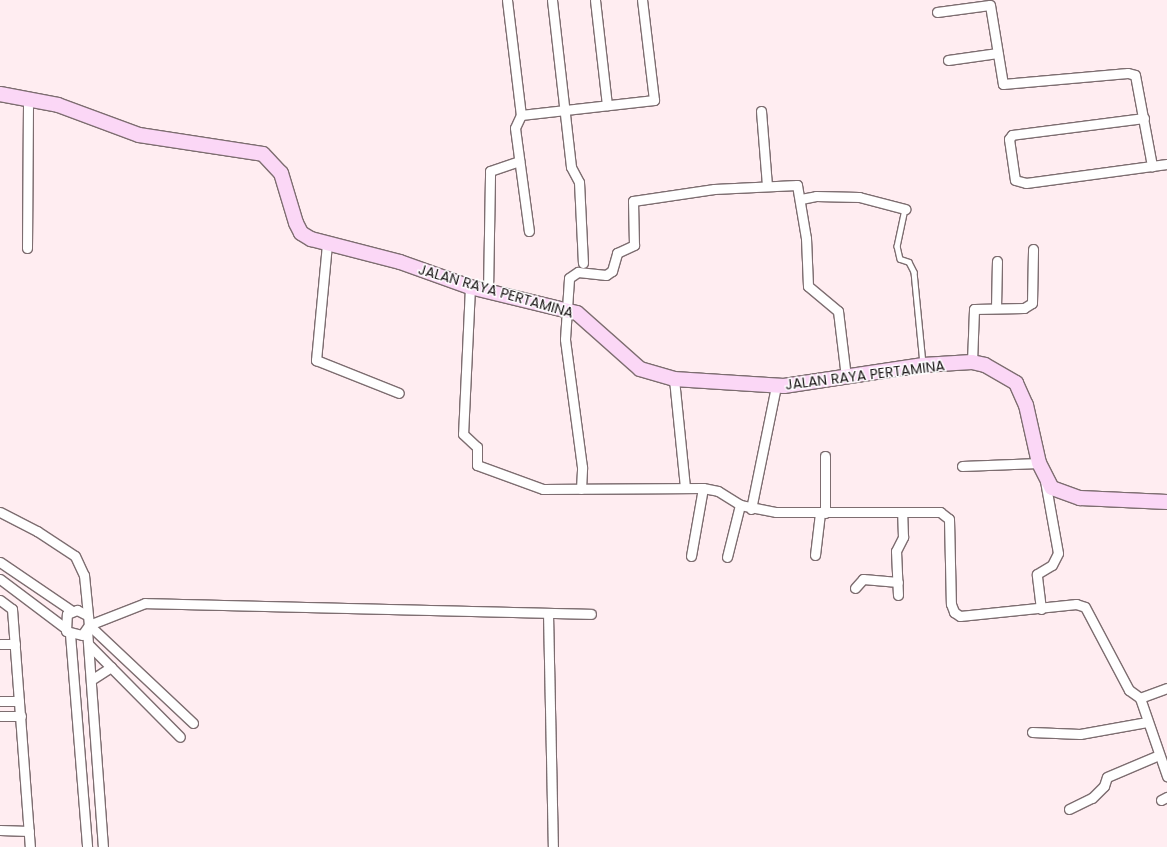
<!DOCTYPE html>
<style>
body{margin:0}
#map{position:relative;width:1167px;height:847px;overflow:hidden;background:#ffedf1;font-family:Poppins,sans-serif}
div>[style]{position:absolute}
.roads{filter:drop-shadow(1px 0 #7d6d70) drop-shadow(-1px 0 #7d6d70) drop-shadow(0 1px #7d6d70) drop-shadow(0 -1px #7d6d70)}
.lane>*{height:4.5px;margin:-2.25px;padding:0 2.25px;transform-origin:2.25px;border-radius:2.25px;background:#fff}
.street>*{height:9px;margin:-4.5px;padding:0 4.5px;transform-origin:4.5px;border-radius:4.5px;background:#fff}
.primary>*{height:14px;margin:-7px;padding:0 7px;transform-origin:7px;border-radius:7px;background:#fbd7f6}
span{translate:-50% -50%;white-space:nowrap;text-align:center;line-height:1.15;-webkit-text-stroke:3px #fff;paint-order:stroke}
.street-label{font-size:14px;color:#191315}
</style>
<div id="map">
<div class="roads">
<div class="lane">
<i style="left:905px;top:209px;width:38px;rotate:102deg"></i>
<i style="left:897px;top:246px;width:13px;rotate:77deg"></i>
<i style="left:900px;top:259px;width:9px;rotate:18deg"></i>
<i style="left:909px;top:262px;width:11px;rotate:63deg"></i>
<i style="left:914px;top:272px;width:91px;rotate:84.4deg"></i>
</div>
<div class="street">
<i style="left:507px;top:0;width:116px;rotate:83.1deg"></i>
<i style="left:521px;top:115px;width:14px;rotate:115deg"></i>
<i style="left:515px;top:128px;width:104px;rotate:82.3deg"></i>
<i style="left:552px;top:0;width:168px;rotate:83.5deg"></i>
<i style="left:571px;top:167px;width:17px;rotate:62deg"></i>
<i style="left:579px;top:182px;width:81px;rotate:87.2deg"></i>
<i style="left:595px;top:0;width:106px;rotate:83.5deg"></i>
<i style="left:937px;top:12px;width:53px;rotate:-7.5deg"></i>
<i style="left:990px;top:5px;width:80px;rotate:80.7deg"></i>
<i style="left:1003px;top:84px;width:125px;rotate:-5deg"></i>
<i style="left:1128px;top:73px;width:7px;rotate:16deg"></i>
<i style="left:1135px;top:75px;width:93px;rotate:79.4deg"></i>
<i style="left:948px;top:60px;width:50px;rotate:-8deg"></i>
<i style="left:761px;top:111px;width:74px;rotate:85.4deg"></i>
<i style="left:521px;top:115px;width:134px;rotate:-6.4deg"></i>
<i style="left:654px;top:100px;width:101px;rotate:-96.8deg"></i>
<i style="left:1144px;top:118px;width:133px;rotate:172.7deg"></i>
<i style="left:1012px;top:135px;width:5px;rotate:127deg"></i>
<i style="left:1009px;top:139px;width:41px;rotate:81.7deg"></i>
<i style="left:1015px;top:180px;width:11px;rotate:15deg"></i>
<i style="left:1026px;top:183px;width:142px;rotate:-7.7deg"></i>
<i style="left:801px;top:199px;width:15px;rotate:-11deg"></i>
<i style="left:816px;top:196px;width:43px;rotate:1.3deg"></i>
<i style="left:859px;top:197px;width:48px;rotate:14.6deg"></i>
<i style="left:327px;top:244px;width:117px;rotate:95.4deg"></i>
<i style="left:316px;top:360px;width:89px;rotate:21.7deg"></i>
<i style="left:27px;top:248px;width:150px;rotate:-89.6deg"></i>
<i style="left:470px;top:287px;width:147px;rotate:92.7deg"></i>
<i style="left:463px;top:434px;width:19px;rotate:43deg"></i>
<i style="left:477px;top:447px;width:18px;rotate:90deg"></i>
<i style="left:477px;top:465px;width:70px;rotate:20deg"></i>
<i style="left:543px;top:489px;width:160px;rotate:-0.4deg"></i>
<i style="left:703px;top:488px;width:15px;rotate:11deg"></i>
<i style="left:718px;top:491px;width:26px;rotate:32deg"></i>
<i style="left:740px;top:505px;width:37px;rotate:11deg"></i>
<i style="left:776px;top:512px;width:164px"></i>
<i style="left:940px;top:512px;width:11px;rotate:38deg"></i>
<i style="left:949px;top:519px;width:85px;rotate:88.7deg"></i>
<i style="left:951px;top:604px;width:9px;rotate:69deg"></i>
<i style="left:954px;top:612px;width:7px;rotate:34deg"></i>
<i style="left:960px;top:616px;width:117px;rotate:-5.9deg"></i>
<i style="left:1076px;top:604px;width:9px;rotate:18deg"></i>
<i style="left:1085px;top:607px;width:94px;rotate:62.1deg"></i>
<i style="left:1129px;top:690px;width:14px;rotate:36deg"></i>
<i style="left:488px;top:291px;width:120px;rotate:-89deg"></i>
<i style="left:490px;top:171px;width:31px;rotate:-19deg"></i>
<i style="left:996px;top:308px;width:47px;rotate:-88.8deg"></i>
<i style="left:972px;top:362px;width:53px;rotate:-87.8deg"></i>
<i style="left:974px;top:309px;width:50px;rotate:-1.1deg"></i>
<i style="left:1024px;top:308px;width:9px;rotate:-32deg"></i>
<i style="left:1032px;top:303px;width:54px;rotate:-88.9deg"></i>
<i style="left:674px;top:379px;width:109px;rotate:84.2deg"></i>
<i style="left:962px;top:466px;width:77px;rotate:-2.2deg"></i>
<i style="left:581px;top:489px;width:22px;rotate:-87deg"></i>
<i style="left:582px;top:467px;width:129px;rotate:-97.6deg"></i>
<i style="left:565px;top:339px;width:61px;rotate:-86.2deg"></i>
<i style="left:569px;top:278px;width:11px;rotate:-34deg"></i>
<i style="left:578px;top:272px;width:28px;rotate:6deg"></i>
<i style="left:606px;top:275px;width:7px;rotate:-34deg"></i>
<i style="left:612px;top:271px;width:19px;rotate:-74deg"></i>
<i style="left:617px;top:253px;width:19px;rotate:-25deg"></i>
<i style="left:634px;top:245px;width:44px;rotate:-91.3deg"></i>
<i style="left:633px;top:201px;width:82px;rotate:-8.4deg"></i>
<i style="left:714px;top:189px;width:83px;rotate:-2.8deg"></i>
<i style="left:797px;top:185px;width:54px;rotate:80.4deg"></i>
<i style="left:806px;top:238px;width:48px;rotate:87.6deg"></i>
<i style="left:808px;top:286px;width:39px;rotate:40deg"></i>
<i style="left:838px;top:311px;width:66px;rotate:83.1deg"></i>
<i style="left:751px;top:509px;width:126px;rotate:-78.5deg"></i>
<i style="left:0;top:512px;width:42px;rotate:27.2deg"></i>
<i style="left:37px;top:531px;width:45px;rotate:33.3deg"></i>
<i style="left:75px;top:556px;width:21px;rotate:65deg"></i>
<i style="left:84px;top:575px;width:50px;rotate:84.3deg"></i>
<i style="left:89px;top:625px;width:12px;rotate:125deg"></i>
<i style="left:82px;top:635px;width:16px;rotate:-166deg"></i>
<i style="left:66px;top:631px;width:17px;rotate:-87deg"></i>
<i style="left:67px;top:614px;width:11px;rotate:-22deg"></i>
<i style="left:77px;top:610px;width:11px;rotate:27deg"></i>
<i style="left:825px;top:513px;width:57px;rotate:-90deg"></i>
<i style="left:815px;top:555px;width:42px;rotate:-83.2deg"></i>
<i style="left:691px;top:556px;width:69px;rotate:-80deg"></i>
<i style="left:727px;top:557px;width:54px;rotate:-76deg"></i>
<i style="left:0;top:562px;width:87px;rotate:34.2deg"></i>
<i style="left:0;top:579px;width:80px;rotate:36.9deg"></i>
<i style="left:855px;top:588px;width:12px;rotate:-48deg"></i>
<i style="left:863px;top:579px;width:35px;rotate:5deg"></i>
<i style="left:898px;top:595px;width:44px;rotate:-92.6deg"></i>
<i style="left:896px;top:551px;width:16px;rotate:-63deg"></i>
<i style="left:903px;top:537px;width:24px;rotate:-92deg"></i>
<i style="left:0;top:600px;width:15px;rotate:37deg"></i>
<i style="left:12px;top:609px;width:239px;rotate:85.7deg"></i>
<i style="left:1041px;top:609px;width:35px;rotate:-97deg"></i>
<i style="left:1037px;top:574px;width:17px;rotate:-31deg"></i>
<i style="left:1052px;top:565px;width:13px;rotate:-63deg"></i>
<i style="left:1058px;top:553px;width:73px;rotate:-100.2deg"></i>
<i style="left:548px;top:613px;width:234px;rotate:88.8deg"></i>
<i style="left:87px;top:630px;width:218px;rotate:85.8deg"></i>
<i style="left:70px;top:634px;width:214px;rotate:85.4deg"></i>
<i style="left:0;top:644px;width:15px"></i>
<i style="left:89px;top:645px;width:129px;rotate:45.3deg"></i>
<i style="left:91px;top:680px;width:24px;rotate:-33deg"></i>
<i style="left:1167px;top:688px;width:29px;rotate:160deg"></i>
<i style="left:1140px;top:698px;width:83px;rotate:70.9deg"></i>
<i style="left:0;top:701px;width:19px"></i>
<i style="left:0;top:716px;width:21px"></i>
<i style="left:193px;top:723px;width:143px;rotate:-136.7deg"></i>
<i style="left:89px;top:625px;width:60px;rotate:-21.4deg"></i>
<i style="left:145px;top:603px;width:446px;rotate:1.4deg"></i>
<i style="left:1032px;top:732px;width:48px;rotate:2.4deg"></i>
<i style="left:1080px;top:734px;width:68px;rotate:-10.2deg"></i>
<i style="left:1161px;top:800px;width:7px;rotate:-27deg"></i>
<i style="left:1069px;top:809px;width:25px;rotate:-26deg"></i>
<i style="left:1092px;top:798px;width:17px;rotate:-45deg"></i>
<i style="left:1104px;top:786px;width:9px;rotate:-72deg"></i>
<i style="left:1107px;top:777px;width:56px;rotate:-22.9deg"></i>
<i style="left:0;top:830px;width:29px;rotate:2deg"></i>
</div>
<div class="primary">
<i style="left:0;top:94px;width:59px;rotate:10.7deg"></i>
<i style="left:58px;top:105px;width:86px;rotate:20.3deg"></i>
<i style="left:139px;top:135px;width:125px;rotate:8.7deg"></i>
<i style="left:263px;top:154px;width:26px;rotate:47deg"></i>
<i style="left:281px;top:173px;width:52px;rotate:73.3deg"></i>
<i style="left:296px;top:223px;width:11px;rotate:63deg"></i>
<i style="left:301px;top:233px;width:12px;rotate:31deg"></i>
<i style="left:311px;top:239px;width:92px;rotate:14.5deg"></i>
<i style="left:400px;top:262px;width:74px;rotate:19.7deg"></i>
<i style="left:470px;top:287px;width:110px;rotate:13.7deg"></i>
<i style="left:577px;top:313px;width:84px;rotate:41.6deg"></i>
<i style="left:640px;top:369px;width:35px;rotate:16deg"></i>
<i style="left:674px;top:379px;width:110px;rotate:3.6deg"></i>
<i style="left:784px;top:386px;width:141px;rotate:-8.6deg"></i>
<i style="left:923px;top:365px;width:49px;rotate:-3.5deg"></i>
<i style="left:972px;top:362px;width:13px;rotate:13deg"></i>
<i style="left:985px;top:365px;width:36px;rotate:30deg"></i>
<i style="left:1016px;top:383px;width:24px;rotate:66deg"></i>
<i style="left:1026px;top:405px;width:59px;rotate:77.4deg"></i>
<i style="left:1039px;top:463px;width:28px;rotate:63deg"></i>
<i style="left:1052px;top:488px;width:30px;rotate:20deg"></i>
<i style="left:1080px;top:498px;width:87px;rotate:2.6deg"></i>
</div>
</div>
<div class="street-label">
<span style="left:496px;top:291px;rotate:16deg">JALAN RAYA PERTAMINA</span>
<span style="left:865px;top:375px;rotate:-7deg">JALAN RAYA PERTAMINA</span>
</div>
</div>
